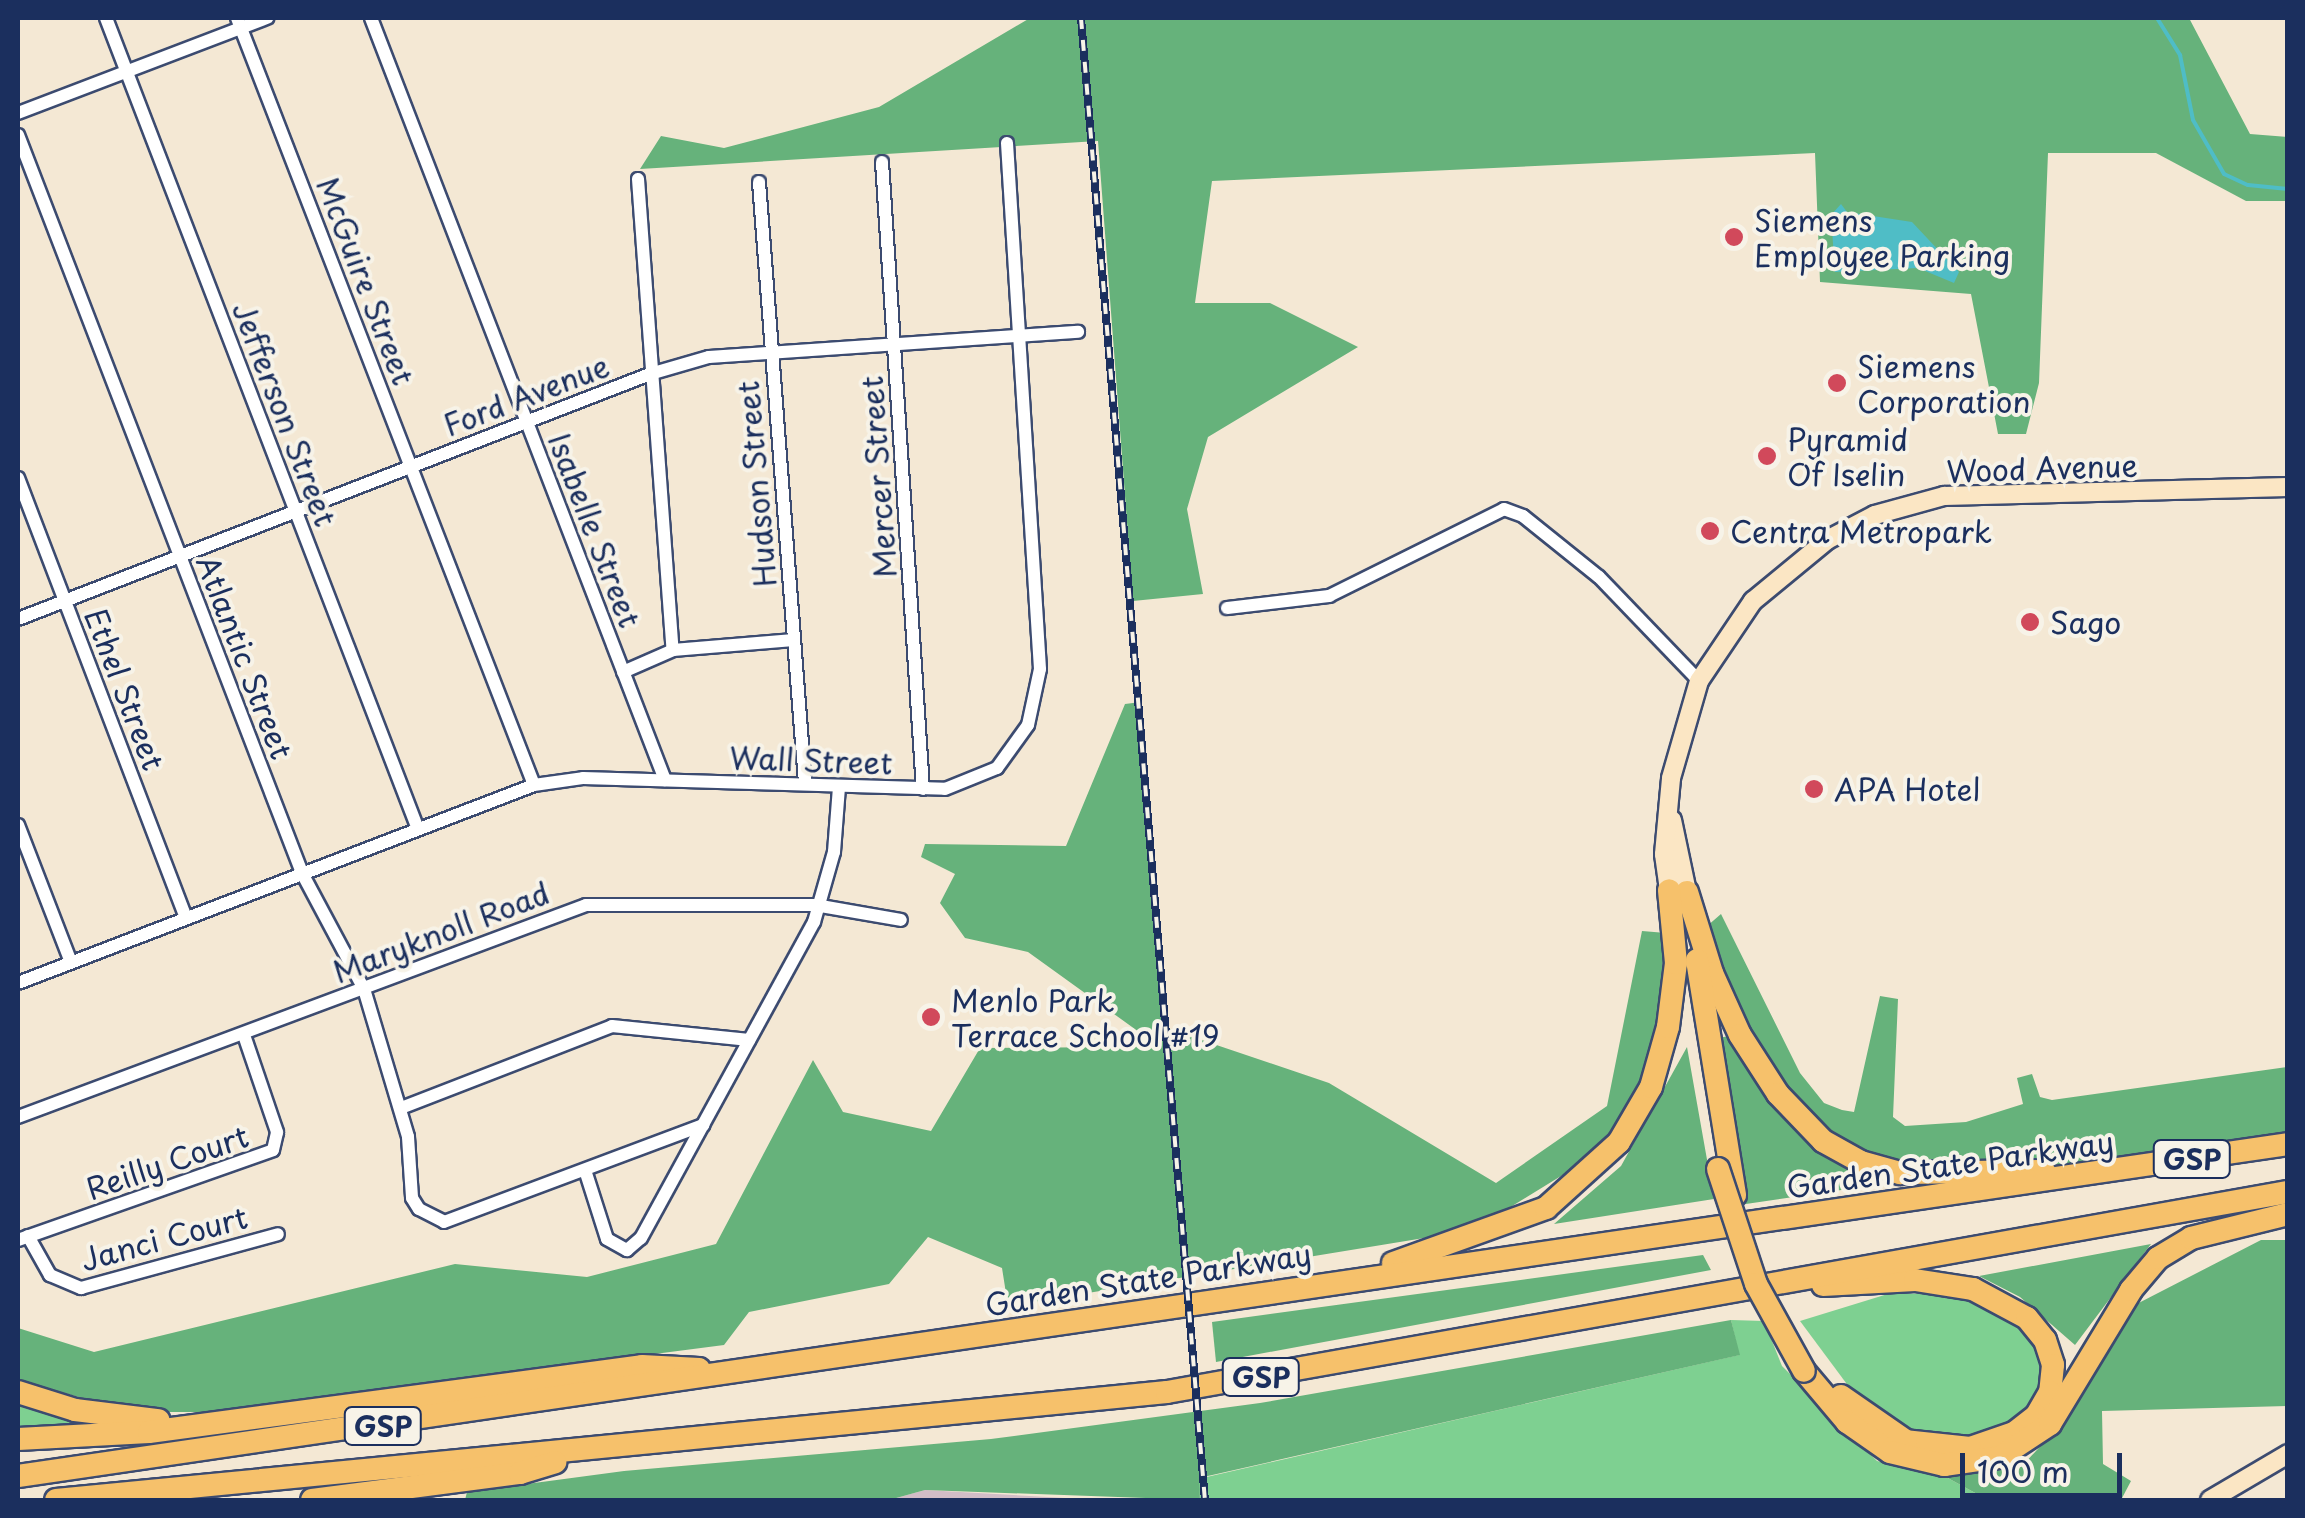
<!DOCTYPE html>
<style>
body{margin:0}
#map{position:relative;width:2305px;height:1518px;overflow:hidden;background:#f4e8d4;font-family:"Playpen Sans",sans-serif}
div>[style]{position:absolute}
.industrial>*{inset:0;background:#d2bdc7}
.green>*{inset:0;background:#7ed091}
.forest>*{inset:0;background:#66b27b}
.water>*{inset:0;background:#4fbdc6}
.stream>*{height:4px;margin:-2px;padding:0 2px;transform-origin:2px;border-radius:2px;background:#4fbdc6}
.roads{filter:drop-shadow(2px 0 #3c4b70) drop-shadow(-2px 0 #3c4b70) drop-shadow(0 2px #3c4b70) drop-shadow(0 -2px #3c4b70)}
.street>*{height:12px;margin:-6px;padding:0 6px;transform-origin:6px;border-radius:6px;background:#fff}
.secondary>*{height:18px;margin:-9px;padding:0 9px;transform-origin:9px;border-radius:9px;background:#fbe6c4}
.highway>*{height:22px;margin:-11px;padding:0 11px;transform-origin:11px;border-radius:11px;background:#f6c16b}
.rail>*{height:8px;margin-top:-4px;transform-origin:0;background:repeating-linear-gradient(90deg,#f7f3e8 0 11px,#1b2f5e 0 22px);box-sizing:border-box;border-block:2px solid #1b2f5e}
.bridges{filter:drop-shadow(2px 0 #3c4b70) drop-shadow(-2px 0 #3c4b70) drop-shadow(0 2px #3c4b70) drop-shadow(0 -2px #3c4b70)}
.highway-bridge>*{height:22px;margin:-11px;padding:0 11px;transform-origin:11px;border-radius:11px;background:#f6c16b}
.dots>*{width:28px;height:28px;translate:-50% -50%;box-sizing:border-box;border:5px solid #f7f3e8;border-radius:50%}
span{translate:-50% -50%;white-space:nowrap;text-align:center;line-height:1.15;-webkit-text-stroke:8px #f7f3e8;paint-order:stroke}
.shield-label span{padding:2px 8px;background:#f7f3e8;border:2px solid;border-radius:8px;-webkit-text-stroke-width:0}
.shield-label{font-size:28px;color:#1b2f5e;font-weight:700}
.poi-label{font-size:30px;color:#1b2f5e}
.left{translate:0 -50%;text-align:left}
.street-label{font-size:30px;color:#1b2f5e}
.frame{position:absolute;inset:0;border:20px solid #1b2f5e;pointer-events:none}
.scale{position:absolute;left:1960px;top:1453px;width:162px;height:45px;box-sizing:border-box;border:5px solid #1b2f5e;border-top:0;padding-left:12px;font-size:30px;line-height:35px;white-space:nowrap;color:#1b2f5e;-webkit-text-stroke:8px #f7f3e8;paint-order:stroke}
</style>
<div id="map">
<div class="industrial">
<i style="clip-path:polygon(925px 1490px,1083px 1499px,1093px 1500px,889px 1500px)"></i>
</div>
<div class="green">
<i style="clip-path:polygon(1891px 1293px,1965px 1295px,2009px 1312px,2046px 1358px,2043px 1392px,2010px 1426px,1939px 1443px,1889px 1418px,1852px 1391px,1800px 1321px)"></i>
<i style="clip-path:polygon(1731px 1320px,1764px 1321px,1782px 1366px,1877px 1461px,1946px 1477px,1988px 1500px,1200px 1500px,1198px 1479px,1739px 1355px)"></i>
<i style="clip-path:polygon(18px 1397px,116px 1424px,18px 1429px)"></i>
</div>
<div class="forest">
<i style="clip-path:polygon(1030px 18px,2189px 18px,2250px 134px,2288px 137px,2287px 201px,2246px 201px,2156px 153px,2048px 153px,2039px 383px,2026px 434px,1998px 434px,1971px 294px,1820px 282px,1815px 153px,1212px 181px,1195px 303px,1270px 303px,1358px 347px,1208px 437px,1187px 509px,1203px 594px,1133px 601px,1098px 141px,640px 169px,661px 136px,724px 148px,879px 107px)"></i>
<i style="clip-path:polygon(1141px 702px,1169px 1029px,1329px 1083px,1496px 1183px,1607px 1106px,1642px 931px,1666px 933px,1653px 1056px,1600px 1152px,1473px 1230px,1008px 1306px,1002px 1268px,928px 1237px,889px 1284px,749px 1312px,724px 1345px,209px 1412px,132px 1412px,18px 1380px,18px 1328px,94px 1352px,455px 1264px,587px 1277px,716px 1244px,813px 1060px,843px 1112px,931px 1131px,980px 1048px,1136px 1047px,1139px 1032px,1028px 952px,965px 938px,940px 903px,955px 874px,921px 857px,925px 844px,1066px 846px,1125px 704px)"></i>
<i style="clip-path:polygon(1721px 914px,1800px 1073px,1824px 1103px,1842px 1110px,1854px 1112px,1880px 996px,1898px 999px,1893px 1117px,1905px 1126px,1966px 1122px,2023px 1104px,2017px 1078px,2032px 1074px,2040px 1097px,2052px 1100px,2287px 1067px,2287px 1144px,2096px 1173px,1896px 1182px,1739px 1205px,1708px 1039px,1739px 1035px,1699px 933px)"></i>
<i style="clip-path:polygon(1687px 1047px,1714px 1199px,1554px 1224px,1621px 1166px)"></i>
<i style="clip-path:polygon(2261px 1240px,2287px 1240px,2287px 1406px,2102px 1411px,2103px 1464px,2131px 1481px,2121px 1500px,1988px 1500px,1946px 1477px,2021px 1467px,2063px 1422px,2127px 1309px)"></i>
<i style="clip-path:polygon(2151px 1244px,2075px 1345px,2020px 1297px,1979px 1276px)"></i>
<i style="clip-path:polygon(1703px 1255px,1711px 1270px,1216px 1362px,1212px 1322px)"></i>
<i style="clip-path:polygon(1731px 1320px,1740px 1355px,1199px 1478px,1200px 1500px,925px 1490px,889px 1500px,465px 1500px,467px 1492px,624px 1471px,991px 1439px,1260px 1403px)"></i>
</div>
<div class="water">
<i style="clip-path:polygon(1841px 204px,1847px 212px,1912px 222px,1959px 272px,1954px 283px,1918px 268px,1835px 272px,1831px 215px)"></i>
</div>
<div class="stream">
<i style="left:2157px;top:18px;width:44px;rotate:58.1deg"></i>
<i style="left:2180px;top:55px;width:66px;rotate:78.7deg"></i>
<i style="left:2193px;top:120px;width:62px;rotate:60.1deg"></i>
<i style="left:2224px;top:174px;width:26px;rotate:25deg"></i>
<i style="left:2248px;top:185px;width:40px;rotate:5.7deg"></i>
</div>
<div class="roads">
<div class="street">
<i style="left:106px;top:18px;width:869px;rotate:68.96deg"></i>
<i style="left:237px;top:18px;width:822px;rotate:68.83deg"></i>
<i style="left:371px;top:18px;width:817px;rotate:68.9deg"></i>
<i style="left:18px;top:113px;width:267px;rotate:-20.9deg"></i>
<i style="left:18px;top:135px;width:791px;rotate:68.95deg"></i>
<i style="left:302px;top:873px;width:132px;rotate:61.9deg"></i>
<i style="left:364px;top:989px;width:154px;rotate:73.4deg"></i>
<i style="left:408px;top:1137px;width:61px;rotate:86.2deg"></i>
<i style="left:412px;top:1198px;width:13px;rotate:58deg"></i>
<i style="left:419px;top:1209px;width:28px;rotate:27deg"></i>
<i style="left:444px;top:1222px;width:277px;rotate:-20.5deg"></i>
<i style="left:882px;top:162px;width:628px;rotate:86.26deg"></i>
<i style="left:638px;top:179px;width:472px;rotate:85.8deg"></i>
<i style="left:759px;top:182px;width:602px;rotate:85.62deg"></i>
<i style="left:18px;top:478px;width:471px;rotate:69.1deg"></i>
<i style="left:1227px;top:608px;width:103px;rotate:-6.7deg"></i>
<i style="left:1329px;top:596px;width:195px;rotate:-26.4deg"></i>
<i style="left:1504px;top:509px;width:20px;rotate:20deg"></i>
<i style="left:1523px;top:516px;width:97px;rotate:38.8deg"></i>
<i style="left:1599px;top:577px;width:144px;rotate:46.1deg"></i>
<i style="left:18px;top:619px;width:678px;rotate:-21.19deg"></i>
<i style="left:650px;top:374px;width:61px;rotate:-16.1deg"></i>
<i style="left:709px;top:357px;width:370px;rotate:-3.9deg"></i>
<i style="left:623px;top:672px;width:55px;rotate:-23.7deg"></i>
<i style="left:673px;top:650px;width:121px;rotate:-4.7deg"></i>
<i style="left:18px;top:825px;width:147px;rotate:68.9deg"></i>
<i style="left:18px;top:983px;width:553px;rotate:-20.99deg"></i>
<i style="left:534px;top:785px;width:49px;rotate:-8.1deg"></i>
<i style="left:583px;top:778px;width:362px;rotate:1.7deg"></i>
<i style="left:945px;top:789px;width:56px;rotate:-22deg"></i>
<i style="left:997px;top:768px;width:53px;rotate:-54.2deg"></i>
<i style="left:1028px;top:725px;width:57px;rotate:-77.9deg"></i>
<i style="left:1040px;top:669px;width:527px;rotate:-93.59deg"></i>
<i style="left:401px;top:1108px;width:226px;rotate:-21.2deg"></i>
<i style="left:612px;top:1026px;width:138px;rotate:5.8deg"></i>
<i style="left:18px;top:1117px;width:606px;rotate:-20.47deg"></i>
<i style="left:586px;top:905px;width:229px"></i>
<i style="left:815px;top:905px;width:87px;rotate:9.9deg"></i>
<i style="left:585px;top:1170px;width:72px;rotate:72.3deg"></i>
<i style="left:607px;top:1239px;width:23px;rotate:29deg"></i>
<i style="left:627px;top:1250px;width:18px;rotate:-41deg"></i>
<i style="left:641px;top:1238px;width:360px;rotate:-61.3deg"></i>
<i style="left:814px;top:922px;width:73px;rotate:-74.1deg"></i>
<i style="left:834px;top:852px;width:65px;rotate:-85.6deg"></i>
<i style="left:28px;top:1236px;width:45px;rotate:60.6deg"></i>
<i style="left:50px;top:1275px;width:34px;rotate:23deg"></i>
<i style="left:81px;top:1288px;width:204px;rotate:-15.3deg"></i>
<i style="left:18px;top:1240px;width:270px;rotate:-19.4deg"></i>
<i style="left:273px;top:1150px;width:18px;rotate:-77deg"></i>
<i style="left:277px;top:1132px;width:102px;rotate:-108.8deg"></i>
</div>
<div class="secondary">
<i style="left:1672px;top:820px;width:74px;rotate:78.2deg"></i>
<i style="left:1669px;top:890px;width:36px;rotate:-98deg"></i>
<i style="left:1664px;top:854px;width:76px;rotate:-84.7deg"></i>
<i style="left:1671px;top:778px;width:101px;rotate:-73.9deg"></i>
<i style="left:1699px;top:681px;width:97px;rotate:-56deg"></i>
<i style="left:1753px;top:601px;width:96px;rotate:-39.5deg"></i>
<i style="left:1827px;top:540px;width:54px;rotate:-27.5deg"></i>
<i style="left:1875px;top:515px;width:72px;rotate:-15.4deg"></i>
<i style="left:1944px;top:496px;width:344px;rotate:-1.5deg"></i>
<i style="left:2210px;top:1500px;width:91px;rotate:-30.5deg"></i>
</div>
<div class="highway">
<i style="left:1687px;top:892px;width:85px;rotate:72.8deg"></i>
<i style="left:1712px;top:973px;width:68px;rotate:65.7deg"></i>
<i style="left:1740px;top:1035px;width:70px;rotate:57.2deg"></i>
<i style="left:1778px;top:1094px;width:65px;rotate:46.2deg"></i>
<i style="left:1823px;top:1141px;width:43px;rotate:28.9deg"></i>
<i style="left:1861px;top:1162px;width:41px;rotate:15.8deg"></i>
<i style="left:1900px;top:1173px;width:144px;rotate:-0.8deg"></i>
<i style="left:1697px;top:960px;width:238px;rotate:80.8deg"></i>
<i style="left:1393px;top:1263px;width:163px;rotate:-19.8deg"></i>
<i style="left:1546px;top:1208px;width:98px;rotate:-42.1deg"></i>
<i style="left:1619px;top:1142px;width:64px;rotate:-59.8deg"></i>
<i style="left:1651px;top:1087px;width:62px;rotate:-74.2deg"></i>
<i style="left:1668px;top:1027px;width:64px;rotate:-82.9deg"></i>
<i style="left:1676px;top:963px;width:73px;rotate:-95.5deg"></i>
<i style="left:1823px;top:1285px;width:92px;rotate:-3.1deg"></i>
<i style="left:1915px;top:1280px;width:59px;rotate:8.8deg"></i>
<i style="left:1973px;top:1289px;width:61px;rotate:28.2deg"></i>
<i style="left:2027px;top:1318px;width:28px;rotate:51deg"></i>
<i style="left:2045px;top:1340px;width:26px;rotate:72deg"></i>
<i style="left:2053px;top:1365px;width:27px;rotate:96deg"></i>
<i style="left:2050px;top:1392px;width:28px;rotate:120deg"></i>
<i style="left:2036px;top:1416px;width:28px;rotate:142deg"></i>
<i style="left:2014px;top:1433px;width:46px;rotate:161.2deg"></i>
<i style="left:1970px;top:1448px;width:64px;rotate:-173.8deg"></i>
<i style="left:1906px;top:1441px;width:79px;rotate:-145.3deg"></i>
<i style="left:1804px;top:1371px;width:67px;rotate:49.9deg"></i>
<i style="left:1847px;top:1422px;width:52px;rotate:34.9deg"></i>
<i style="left:1890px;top:1452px;width:56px;rotate:13.5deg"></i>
<i style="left:1944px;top:1465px;width:57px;rotate:-8.1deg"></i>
<i style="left:2000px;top:1457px;width:60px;rotate:-33.4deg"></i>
<i style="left:2050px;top:1424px;width:157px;rotate:-58.8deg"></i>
<i style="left:2131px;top:1290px;width:42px;rotate:-49.8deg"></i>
<i style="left:2158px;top:1258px;width:39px;rotate:-31deg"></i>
<i style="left:2191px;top:1238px;width:100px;rotate:-13.9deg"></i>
<i style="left:18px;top:1392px;width:60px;rotate:17.5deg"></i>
<i style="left:75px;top:1410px;width:84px;rotate:6.9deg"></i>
<i style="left:18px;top:1439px;width:131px;rotate:-3.1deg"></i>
<i style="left:149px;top:1432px;width:497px;rotate:-7.6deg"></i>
<i style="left:642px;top:1366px;width:57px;rotate:3deg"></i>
<i style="left:18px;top:1476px;width:2294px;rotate:-8.32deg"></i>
<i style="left:56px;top:1500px;width:1116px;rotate:-5.55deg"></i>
<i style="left:1167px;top:1392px;width:1139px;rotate:-10.12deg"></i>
<i style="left:312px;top:1500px;width:210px;rotate:-7.4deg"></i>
<i style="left:520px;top:1473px;width:37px;rotate:-17deg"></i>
</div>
</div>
<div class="rail">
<i style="left:1081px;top:18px;width:1487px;rotate:85.22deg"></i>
</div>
<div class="bridges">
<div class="highway-bridge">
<i style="left:1718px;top:1169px;width:121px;rotate:71.7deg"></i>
<i style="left:1756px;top:1284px;width:99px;rotate:61.1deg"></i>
</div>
</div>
<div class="dots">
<i style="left:1734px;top:237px;background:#d1495b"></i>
<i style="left:1837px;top:383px;background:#d1495b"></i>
<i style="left:1767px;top:456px;background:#d1495b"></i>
<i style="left:1710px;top:531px;background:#d1495b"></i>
<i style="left:2030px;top:622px;background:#d1495b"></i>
<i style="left:1814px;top:789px;background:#d1495b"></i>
<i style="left:931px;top:1017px;background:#d1495b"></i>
</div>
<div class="shield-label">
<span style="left:2192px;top:1159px">GSP</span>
<span style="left:1261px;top:1377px">GSP</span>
<span style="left:383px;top:1426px">GSP</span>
</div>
<div class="poi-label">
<span class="left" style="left:1754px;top:237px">Siemens<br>Employee Parking</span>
<span class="left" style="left:1857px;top:383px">Siemens<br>Corporation</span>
<span class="left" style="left:1787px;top:456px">Pyramid<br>Of Iselin</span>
<span class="left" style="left:1730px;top:531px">Centra Metropark</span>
<span class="left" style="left:2050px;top:622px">Sago</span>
<span class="left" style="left:1834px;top:789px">APA Hotel</span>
<span class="left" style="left:951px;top:1017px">Menlo Park<br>Terrace School #19</span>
</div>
<div class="street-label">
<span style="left:366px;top:281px;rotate:69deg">McGuire Street</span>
<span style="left:526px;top:395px;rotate:-21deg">Ford Avenue</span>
<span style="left:285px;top:414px;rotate:69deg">Jefferson Street</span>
<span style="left:2042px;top:468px;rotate:-2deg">Wood Avenue</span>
<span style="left:878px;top:477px;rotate:-94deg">Mercer Street</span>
<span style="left:756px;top:484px;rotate:-95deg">Hudson Street</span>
<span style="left:595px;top:530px;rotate:69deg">Isabelle Street</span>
<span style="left:245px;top:657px;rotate:69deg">Atlantic Street</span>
<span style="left:125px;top:689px;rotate:69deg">Ethel Street</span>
<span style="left:811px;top:760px;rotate:2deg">Wall Street</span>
<span style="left:441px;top:932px;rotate:-21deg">Maryknoll Road</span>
<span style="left:167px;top:1162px;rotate:-19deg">Reilly Court</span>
<span style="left:1950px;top:1164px;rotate:-8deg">Garden State Parkway</span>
<span style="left:164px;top:1238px;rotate:-15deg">Janci Court</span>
<span style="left:1148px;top:1279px;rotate:-9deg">Garden State Parkway</span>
</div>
<div class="frame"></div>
<div class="scale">100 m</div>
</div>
